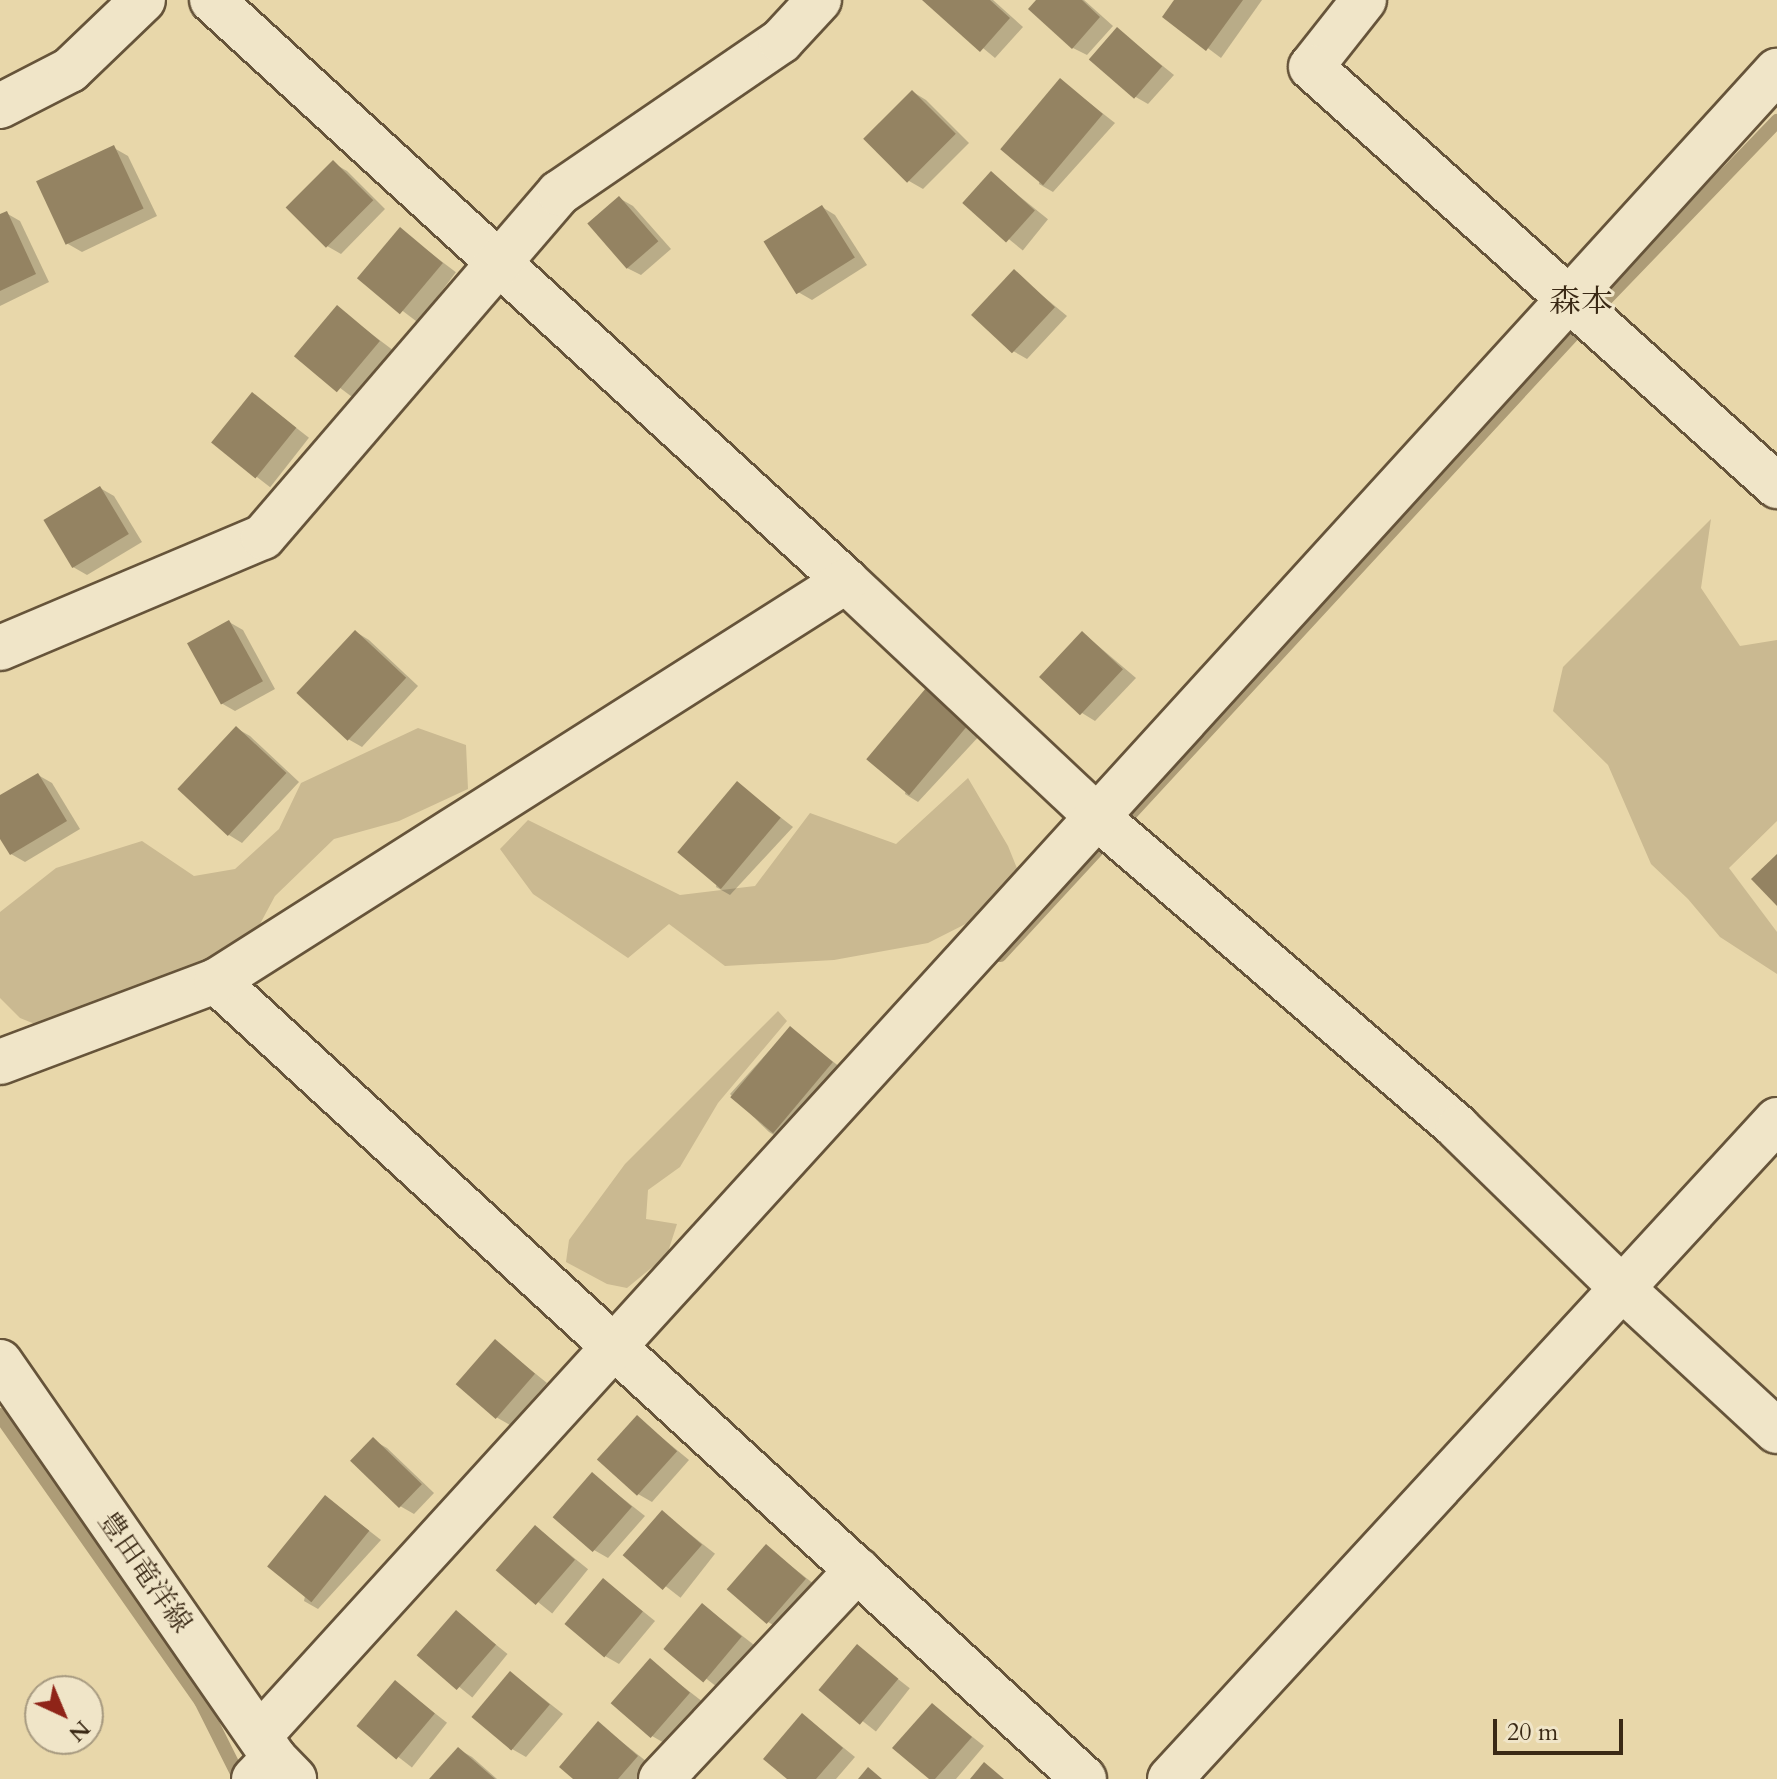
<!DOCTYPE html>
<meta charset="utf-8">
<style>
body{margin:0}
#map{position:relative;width:1777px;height:1779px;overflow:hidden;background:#e8d7aa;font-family:Cardo,"Noto Serif JP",serif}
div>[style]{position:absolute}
.green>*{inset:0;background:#cab991}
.shadow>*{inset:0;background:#0003;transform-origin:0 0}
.stream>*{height:14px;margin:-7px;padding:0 7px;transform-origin:7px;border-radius:7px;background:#ad9c77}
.building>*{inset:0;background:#948362;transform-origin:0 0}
.roads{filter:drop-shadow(2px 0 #66543a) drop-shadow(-2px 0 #66543a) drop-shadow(0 2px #66543a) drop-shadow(0 -2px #66543a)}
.minor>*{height:44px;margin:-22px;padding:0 22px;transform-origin:22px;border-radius:22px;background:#f0e5c8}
.tertiary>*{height:44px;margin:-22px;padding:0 22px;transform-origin:22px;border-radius:22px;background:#f0e5c8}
.secondary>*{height:44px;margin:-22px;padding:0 22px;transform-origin:22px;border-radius:22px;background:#f0e5c8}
span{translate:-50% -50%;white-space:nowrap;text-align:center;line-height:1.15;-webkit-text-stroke:6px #f0e5c8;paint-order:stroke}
.street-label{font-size:28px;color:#3a2915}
.quarter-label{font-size:32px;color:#3a2915}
.north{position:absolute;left:24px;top:1675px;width:80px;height:80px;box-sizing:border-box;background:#f0e5c8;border:2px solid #a79a80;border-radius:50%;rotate:136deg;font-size:22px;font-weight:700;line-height:32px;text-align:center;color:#3a2915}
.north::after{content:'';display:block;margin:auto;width:28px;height:36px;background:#8f2418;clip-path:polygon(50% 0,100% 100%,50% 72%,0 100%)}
.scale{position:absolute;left:1493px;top:1719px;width:130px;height:36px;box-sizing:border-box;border:4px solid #3a2915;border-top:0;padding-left:10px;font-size:24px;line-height:28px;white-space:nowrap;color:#3a2915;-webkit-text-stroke:6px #f0e5c8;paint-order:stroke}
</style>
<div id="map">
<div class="green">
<i style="clip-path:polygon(1711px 519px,1701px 588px,1740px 646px,1777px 640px,1777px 821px,1729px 868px,1777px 932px,1777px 974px,1720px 937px,1688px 899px,1651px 864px,1608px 765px,1553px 711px,1563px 667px)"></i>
<i style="clip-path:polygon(418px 728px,466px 745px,468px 789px,399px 821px,334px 839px,275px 896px,260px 924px,213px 962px,67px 1037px,20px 1018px,0 998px,0 912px,56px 868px,142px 841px,194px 876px,235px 869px,279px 829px,301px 783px)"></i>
<i style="clip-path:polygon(968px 778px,1008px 846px,1027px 893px,928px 943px,834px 960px,725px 966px,669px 924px,628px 958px,533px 894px,500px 849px,528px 820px,680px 895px,755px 886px,810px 813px,896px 844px)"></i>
<i style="clip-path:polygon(778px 1011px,787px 1021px,718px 1103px,680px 1167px,648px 1190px,646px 1219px,677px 1224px,667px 1255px,627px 1288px,607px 1284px,566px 1262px,569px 1240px,625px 1164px)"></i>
</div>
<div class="shadow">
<i style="clip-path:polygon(925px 0,993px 0,1023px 27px,995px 58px)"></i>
<i style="clip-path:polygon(1039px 0,1084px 0,1113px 26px,1087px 55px,1073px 48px)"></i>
<i style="clip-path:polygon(1176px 0,1262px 0,1221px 58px,1165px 16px)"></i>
<i style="clip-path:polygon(1117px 29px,1174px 75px,1148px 104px,1134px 96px)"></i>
<i style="clip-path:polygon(1060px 80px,1115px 123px,1053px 192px,1039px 184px)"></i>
<i style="clip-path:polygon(913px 92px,926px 100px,969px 143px,923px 189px,909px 181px)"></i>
<i style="clip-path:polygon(114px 148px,128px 156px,157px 216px,82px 252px,68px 244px)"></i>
<i style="clip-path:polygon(333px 163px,347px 171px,385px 209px,341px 254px,327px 246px)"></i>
<i style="left:992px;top:174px;width:72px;height:40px;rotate:39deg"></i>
<i style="clip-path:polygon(619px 198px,633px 206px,671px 249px,641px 275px,627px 268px)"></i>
<i style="clip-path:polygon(822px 207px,835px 215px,867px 265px,812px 300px,798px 292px)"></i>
<i style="clip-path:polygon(6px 213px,20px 221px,49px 282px,0 306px,0 216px)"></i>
<i style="left:400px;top:230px;width:70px;height:63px;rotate:37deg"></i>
<i style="clip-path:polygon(1014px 272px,1067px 316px,1027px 359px,1013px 351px)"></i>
<i style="left:337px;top:308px;width:69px;height:62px;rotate:37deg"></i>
<i style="left:253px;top:394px;width:71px;height:63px;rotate:38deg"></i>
<i style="clip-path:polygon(100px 488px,114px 496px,142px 542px,87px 575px,73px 567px)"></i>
<i style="clip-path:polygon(229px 622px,243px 630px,275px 689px,235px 711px,221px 703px)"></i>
<i style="clip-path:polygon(356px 632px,369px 640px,418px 686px,362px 747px,348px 739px)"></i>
<i style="clip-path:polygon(1083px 633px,1136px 678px,1095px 721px,1082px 713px)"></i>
<i style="clip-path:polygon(926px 690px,982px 733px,918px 802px,905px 794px)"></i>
<i style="clip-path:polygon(236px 728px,250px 736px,299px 782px,242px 843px,229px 835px)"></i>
<i style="clip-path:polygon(38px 775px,52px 783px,80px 829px,25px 862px,11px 854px,0 835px,0 797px)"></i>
<i style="clip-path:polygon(738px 784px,793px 827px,730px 895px,716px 887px)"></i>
<i style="clip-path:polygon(790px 1028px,845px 1071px,782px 1140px,769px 1132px,730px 1094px)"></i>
<i style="clip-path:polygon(495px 1341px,547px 1383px,510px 1425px,496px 1417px)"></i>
<i style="clip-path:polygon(638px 1418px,689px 1460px,652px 1502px,638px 1494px)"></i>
<i style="clip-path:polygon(373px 1440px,387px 1448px,434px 1493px,414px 1514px,400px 1506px)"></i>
<i style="clip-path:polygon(593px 1475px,645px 1516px,608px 1558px,594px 1550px)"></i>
<i style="clip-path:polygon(326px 1497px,381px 1540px,318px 1609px,304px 1601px)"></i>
<i style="left:663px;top:1513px;width:66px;height:56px;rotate:38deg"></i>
<i style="left:536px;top:1527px;width:67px;height:57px;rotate:39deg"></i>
<i style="clip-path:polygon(767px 1547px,819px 1588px,782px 1630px,768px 1622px)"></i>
<i style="clip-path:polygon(604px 1580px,655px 1621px,619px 1664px,605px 1656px)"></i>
<i style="left:703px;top:1605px;width:66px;height:56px;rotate:38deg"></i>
<i style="left:457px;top:1613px;width:65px;height:56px;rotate:39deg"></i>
<i style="left:857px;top:1647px;width:67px;height:55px;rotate:38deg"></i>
<i style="clip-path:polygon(650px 1661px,703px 1702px,666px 1744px,652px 1736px)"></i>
<i style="clip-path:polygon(511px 1673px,563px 1714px,526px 1757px,512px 1749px)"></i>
<i style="left:395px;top:1682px;width:66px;height:57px;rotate:38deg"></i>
<i style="clip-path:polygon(932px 1705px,984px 1746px,956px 1779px,932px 1779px)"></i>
<i style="clip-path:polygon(803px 1715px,855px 1757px,836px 1779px,790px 1779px)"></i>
<i style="clip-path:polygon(599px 1724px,651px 1765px,638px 1779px,576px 1779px)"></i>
<i style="clip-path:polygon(458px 1749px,472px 1757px,497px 1779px,432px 1779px)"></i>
</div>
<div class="stream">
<i style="left:1000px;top:955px;width:890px;rotate:-47.28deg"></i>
<i style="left:1604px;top:301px;width:250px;rotate:-46.1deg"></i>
<i style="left:0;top:1415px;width:350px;rotate:54.9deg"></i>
<i style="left:201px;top:1701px;width:87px;rotate:63.4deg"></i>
</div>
<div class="building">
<i style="clip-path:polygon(922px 0,990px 0,1010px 18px,980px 52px)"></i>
<i style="clip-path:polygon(1036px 0,1082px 0,1100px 17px,1072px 49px,1028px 9px)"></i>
<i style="clip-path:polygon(1174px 0,1243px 0,1206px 51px,1162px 17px)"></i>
<i style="left:1117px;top:27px;width:60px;height:43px;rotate:41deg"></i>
<i style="left:1060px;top:78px;width:56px;height:93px;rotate:40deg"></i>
<i style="left:912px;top:90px;width:62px;height:69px;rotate:45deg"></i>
<i style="left:114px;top:145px;width:70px;height:86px;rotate:65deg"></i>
<i style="left:333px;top:160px;width:57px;height:67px;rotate:45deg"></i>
<i style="left:991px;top:171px;width:59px;height:43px;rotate:42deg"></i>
<i style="left:619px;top:196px;width:60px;height:42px;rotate:49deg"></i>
<i style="left:822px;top:205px;width:62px;height:69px;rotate:58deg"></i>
<i style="clip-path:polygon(7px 211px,36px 274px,0 291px,0 214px)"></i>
<i style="left:400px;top:227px;width:56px;height:67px;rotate:40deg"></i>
<i style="left:1014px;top:269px;width:56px;height:63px;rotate:43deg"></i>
<i style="left:337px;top:305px;width:56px;height:67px;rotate:40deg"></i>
<i style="left:252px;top:392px;width:57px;height:65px;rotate:39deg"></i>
<i style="left:100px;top:486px;width:56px;height:66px;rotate:59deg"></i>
<i style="left:229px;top:620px;width:70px;height:48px;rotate:61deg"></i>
<i style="left:355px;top:630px;width:70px;height:86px;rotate:43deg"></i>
<i style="left:1082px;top:631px;width:56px;height:63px;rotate:43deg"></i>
<i style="left:926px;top:688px;width:56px;height:93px;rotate:40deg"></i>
<i style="left:236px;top:726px;width:69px;height:86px;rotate:43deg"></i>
<i style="clip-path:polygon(38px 773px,67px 821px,10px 855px,0 839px,0 795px)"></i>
<i style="left:737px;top:781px;width:57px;height:93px;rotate:40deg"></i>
<i style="clip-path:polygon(1777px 854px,1777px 906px,1751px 879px)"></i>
<i style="left:790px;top:1026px;width:56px;height:93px;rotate:40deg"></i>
<i style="left:495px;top:1339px;width:53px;height:60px;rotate:41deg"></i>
<i style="left:637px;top:1415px;width:54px;height:60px;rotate:42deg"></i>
<i style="left:373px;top:1437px;width:68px;height:33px;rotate:44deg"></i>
<i style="left:592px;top:1472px;width:53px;height:60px;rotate:41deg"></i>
<i style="left:325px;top:1495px;width:57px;height:92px;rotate:39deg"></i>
<i style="left:662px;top:1510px;width:53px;height:60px;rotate:41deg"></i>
<i style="left:535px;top:1525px;width:53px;height:60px;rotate:41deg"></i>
<i style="left:766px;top:1544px;width:53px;height:60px;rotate:41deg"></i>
<i style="left:603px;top:1578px;width:52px;height:60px;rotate:40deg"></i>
<i style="left:702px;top:1603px;width:52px;height:60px;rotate:40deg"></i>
<i style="left:456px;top:1610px;width:53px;height:60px;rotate:41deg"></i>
<i style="left:857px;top:1644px;width:54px;height:60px;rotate:40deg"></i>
<i style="left:650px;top:1658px;width:53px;height:60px;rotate:41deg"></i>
<i style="left:510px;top:1671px;width:52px;height:60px;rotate:40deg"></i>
<i style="left:395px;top:1680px;width:52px;height:60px;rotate:40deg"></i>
<i style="clip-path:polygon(932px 1703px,972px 1737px,935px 1779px,929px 1779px,892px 1748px)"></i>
<i style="clip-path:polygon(802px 1713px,843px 1748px,816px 1779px,787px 1779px,763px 1759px)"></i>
<i style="clip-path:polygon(598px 1721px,638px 1756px,618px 1779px,573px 1779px,559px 1767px)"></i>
<i style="clip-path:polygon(458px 1747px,495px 1779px,429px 1779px)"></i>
<i style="clip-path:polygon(984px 1762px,1004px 1779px,970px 1779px)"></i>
<i style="clip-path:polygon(868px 1767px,882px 1779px,858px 1779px)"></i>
</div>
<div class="roads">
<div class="minor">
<i style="left:212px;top:0;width:860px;rotate:42.5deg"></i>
<i style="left:846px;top:581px;width:345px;rotate:43.2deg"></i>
<i style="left:1097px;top:817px;width:476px;rotate:40.7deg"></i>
<i style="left:1458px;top:1128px;width:232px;rotate:44.3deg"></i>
<i style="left:1624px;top:1290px;width:208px;rotate:42.7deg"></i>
<i style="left:1364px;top:0;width:85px;rotate:128.3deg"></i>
<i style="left:1311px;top:67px;width:627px;rotate:41.96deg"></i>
<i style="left:0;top:106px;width:79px;rotate:-27.2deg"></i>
<i style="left:70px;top:70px;width:101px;rotate:-43.8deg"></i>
<i style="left:0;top:648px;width:285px;rotate:-22.9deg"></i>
<i style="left:263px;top:537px;width:454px;rotate:-49.3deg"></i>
<i style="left:559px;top:193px;width:269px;rotate:-34.4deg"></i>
<i style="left:781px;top:41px;width:56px;rotate:-47.2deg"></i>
<i style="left:216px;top:981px;width:1179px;rotate:42.59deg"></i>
<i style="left:0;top:1062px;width:231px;rotate:-20.6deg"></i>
<i style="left:216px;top:981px;width:746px;rotate:-32.41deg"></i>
<i style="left:260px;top:1735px;width:2252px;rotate:-47.65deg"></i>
<i style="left:661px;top:1779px;width:287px;rotate:-46.8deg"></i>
<i style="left:1170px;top:1779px;width:896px;rotate:-47.35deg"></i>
</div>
<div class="tertiary">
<i style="left:254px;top:1779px;width:29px;rotate:-46deg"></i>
</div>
<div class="secondary">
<i style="left:0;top:1362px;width:482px;rotate:55.3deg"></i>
<i style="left:274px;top:1758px;width:29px;rotate:46deg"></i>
</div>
</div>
<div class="street-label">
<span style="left:145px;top:1572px;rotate:55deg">豊田竜洋線</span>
</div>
<div class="quarter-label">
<span style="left:1581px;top:302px">森本</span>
</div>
<div class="north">N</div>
<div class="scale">20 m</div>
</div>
